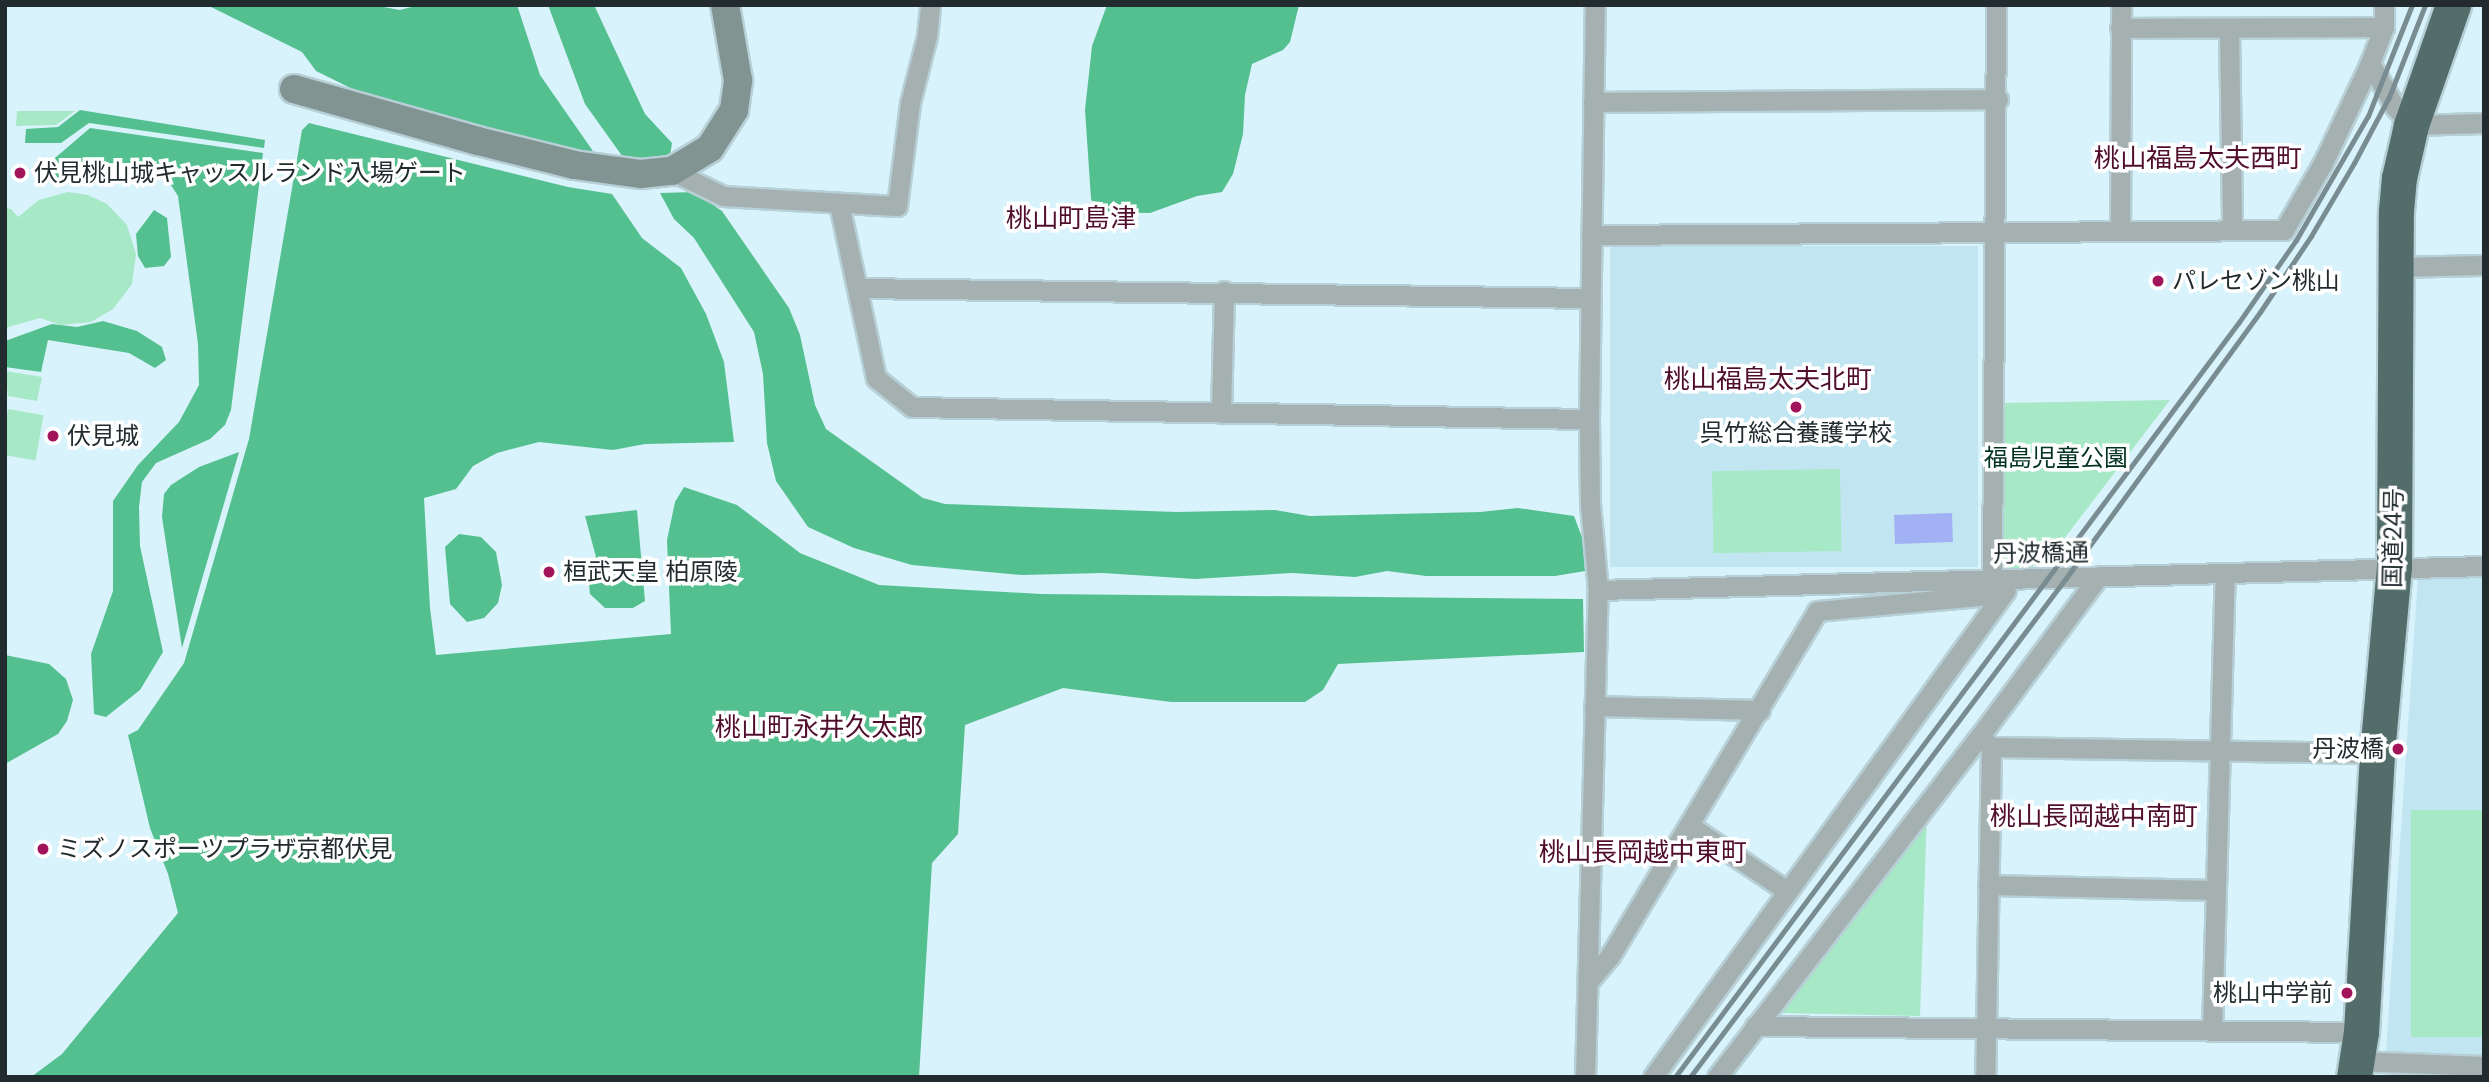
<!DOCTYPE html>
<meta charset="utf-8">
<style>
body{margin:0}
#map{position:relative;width:2489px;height:1082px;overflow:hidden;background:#d8f3fb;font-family:"DM Sans","Noto Sans JP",sans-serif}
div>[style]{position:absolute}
.built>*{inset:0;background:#c2e6f1;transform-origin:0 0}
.green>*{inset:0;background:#a7e8c6;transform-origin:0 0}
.forest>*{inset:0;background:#55c08f}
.water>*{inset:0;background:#a1b1f4;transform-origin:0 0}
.roads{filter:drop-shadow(2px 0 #b7cfd6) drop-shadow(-2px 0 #b7cfd6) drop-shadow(0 2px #b7cfd6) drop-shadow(0 -2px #b7cfd6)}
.street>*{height:19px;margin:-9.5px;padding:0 9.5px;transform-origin:9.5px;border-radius:9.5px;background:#a5b1b0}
.secondary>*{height:28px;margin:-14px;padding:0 14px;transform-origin:14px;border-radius:14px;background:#829492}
.highway>*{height:35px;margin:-17.5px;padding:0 17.5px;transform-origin:17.5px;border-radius:17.5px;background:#536d6a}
.rail>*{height:5px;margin:-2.5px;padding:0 2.5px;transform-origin:2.5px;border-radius:2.5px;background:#798c91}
.dots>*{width:19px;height:19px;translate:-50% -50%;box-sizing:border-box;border:4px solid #fff;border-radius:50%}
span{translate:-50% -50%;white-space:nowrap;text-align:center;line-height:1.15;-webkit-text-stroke:7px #fff;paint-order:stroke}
.poi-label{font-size:24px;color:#222c2f}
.left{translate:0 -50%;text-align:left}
.right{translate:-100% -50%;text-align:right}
.park-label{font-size:24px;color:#023320}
.street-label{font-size:24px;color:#222c2f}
.neighbourhood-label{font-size:26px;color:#500e2c}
.frame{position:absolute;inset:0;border:7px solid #222c2f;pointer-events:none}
</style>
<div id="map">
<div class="built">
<i style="left:1978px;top:246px;width:321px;height:368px;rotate:90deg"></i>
<i style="clip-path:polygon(2484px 575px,2484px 1055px,2386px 1051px,2418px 577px)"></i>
</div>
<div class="green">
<i style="clip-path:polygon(17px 111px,75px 111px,56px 125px,16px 126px)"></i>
<i style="clip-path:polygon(68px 192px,88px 195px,107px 204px,127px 225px,136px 254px,132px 284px,113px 309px,91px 322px,61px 325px,40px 318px,5px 328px,5px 208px,11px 209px,18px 217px,39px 200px)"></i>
<i style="clip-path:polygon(5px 371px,42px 377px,37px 401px,8px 396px)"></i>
<i style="clip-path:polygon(2170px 400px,2044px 565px,2009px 569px,1999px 564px,2000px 403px)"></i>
<i style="left:8px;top:409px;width:36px;height:46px;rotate:10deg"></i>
<i style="left:1840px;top:469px;width:82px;height:128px;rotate:89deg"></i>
<i style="left:2484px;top:810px;width:227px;height:73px;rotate:90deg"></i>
<i style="clip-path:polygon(1927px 812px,1920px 1016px,1780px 1013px,1777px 1006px)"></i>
</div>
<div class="forest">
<i style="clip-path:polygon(207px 5px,373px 5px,400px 10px,419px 5px,517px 5px,540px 75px,595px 154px,565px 152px,377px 101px,316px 71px,302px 52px)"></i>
<i style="clip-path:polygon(548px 5px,594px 5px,645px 114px,672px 143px,670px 156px,625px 160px,585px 104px)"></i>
<i style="clip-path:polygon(1107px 5px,1299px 5px,1290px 42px,1283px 50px,1252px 64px,1245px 95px,1243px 134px,1233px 174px,1222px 192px,1197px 196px,1150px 213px,1098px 212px,1091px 199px,1085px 110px,1092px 46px)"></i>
<i style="clip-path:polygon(80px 110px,265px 140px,264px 148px,89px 123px,61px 143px,25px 143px,26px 129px,58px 127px)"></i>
<i style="clip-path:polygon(309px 123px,568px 187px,612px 194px,642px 238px,681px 268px,706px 314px,724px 362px,734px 442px,645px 444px,613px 450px,539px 442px,497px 453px,473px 466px,456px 489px,424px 498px,430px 608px,436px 655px,671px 634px,667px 540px,675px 502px,684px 487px,737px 505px,800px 553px,879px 585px,1041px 594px,1583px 599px,1584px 652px,1338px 664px,1323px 690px,1305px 702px,1171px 702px,1063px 688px,965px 725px,958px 834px,932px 863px,919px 1077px,31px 1077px,62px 1054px,178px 913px,168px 874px,150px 828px,128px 735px,138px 730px,184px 663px,249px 439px,302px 130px)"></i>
<i style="clip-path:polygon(90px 128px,263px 153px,231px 410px,225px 425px,210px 439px,156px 463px,142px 482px,139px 507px,140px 546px,163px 652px,140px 690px,106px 717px,94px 714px,91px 654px,113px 591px,113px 501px,138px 465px,179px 422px,199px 385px,198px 344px,178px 196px,165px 176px,146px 168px,97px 163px,81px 165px,71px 176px,40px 182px,40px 161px,55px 158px)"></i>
<i style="clip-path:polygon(694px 192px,722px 211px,789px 308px,800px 335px,815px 405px,826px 429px,923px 498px,945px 504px,1177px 512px,1275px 510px,1310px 516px,1480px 512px,1518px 508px,1574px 516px,1583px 540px,1585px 571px,1555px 576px,1426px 576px,1387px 571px,1355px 577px,1292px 573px,1195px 579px,1103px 573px,1022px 575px,912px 565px,854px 548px,808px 527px,776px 481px,767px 443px,763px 374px,754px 332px,694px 238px,674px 219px,660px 193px)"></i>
<i style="clip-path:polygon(154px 210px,167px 218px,171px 257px,164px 266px,145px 268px,138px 256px,136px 234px)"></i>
<i style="clip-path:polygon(103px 321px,137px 331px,162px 347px,166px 360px,155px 368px,129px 353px,48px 340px,41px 372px,5px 367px,5px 341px,52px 324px,77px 327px)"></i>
<i style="clip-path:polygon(239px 452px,182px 648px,162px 517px,164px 494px,171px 485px,199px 467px)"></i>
<i style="clip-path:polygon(637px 510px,645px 601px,633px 608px,605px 608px,590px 594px,588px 572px,596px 557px,585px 516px)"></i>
<i style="clip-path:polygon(459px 534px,481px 537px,496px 552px,502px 585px,498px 603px,484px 618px,467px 622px,450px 604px,445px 547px)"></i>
<i style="clip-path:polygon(5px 655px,49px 664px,66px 679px,73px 700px,67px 721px,58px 734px,5px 764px)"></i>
</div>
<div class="water">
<i style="left:1952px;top:513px;width:29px;height:58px;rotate:88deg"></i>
</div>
<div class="roads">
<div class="street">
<i style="left:2120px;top:28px;width:264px;rotate:-0.2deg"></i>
<i style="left:2229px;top:28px;width:202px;rotate:89.1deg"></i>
<i style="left:2370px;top:63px;width:51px;rotate:60.4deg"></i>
<i style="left:2395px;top:107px;width:24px;rotate:48deg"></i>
<i style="left:2411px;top:125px;width:73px;rotate:-1.6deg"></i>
<i style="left:1593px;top:102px;width:405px;rotate:-0.4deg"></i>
<i style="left:672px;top:171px;width:57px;rotate:26.1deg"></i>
<i style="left:723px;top:196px;width:174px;rotate:3.3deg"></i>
<i style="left:897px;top:206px;width:104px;rotate:-82.8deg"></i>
<i style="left:910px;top:103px;width:69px;rotate:-75.8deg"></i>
<i style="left:927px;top:36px;width:31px;rotate:-84deg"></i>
<i style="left:839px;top:204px;width:178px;rotate:78deg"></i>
<i style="left:876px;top:378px;width:46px;rotate:38.9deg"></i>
<i style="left:912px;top:407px;width:677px;rotate:1.02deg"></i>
<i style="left:2120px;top:230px;width:225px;rotate:-89.7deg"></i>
<i style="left:1591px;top:235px;width:693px;rotate:-0.41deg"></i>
<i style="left:2284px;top:230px;width:78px;rotate:-59.8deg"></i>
<i style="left:2323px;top:163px;width:110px;rotate:-64.8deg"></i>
<i style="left:2370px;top:63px;width:39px;rotate:-69deg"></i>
<i style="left:2384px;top:27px;width:22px;rotate:-90deg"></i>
<i style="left:2395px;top:267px;width:89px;rotate:-1.3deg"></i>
<i style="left:857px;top:288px;width:733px;rotate:0.78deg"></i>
<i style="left:1221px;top:413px;width:122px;rotate:-88.6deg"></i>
<i style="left:1992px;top:578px;width:573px;rotate:-89.6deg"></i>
<i style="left:1598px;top:590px;width:886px;rotate:-1.55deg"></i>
<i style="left:1594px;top:706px;width:166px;rotate:1.4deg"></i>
<i style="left:1983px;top:739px;width:11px;rotate:45deg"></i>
<i style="left:1991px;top:747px;width:330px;rotate:91deg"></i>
<i style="left:1991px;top:747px;width:386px;rotate:0.9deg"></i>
<i style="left:1690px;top:826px;width:117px;rotate:33.8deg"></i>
<i style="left:1988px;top:885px;width:227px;rotate:1.3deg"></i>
<i style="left:1588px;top:982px;width:34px;rotate:-50deg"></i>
<i style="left:1610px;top:956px;width:402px;rotate:-59deg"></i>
<i style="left:1817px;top:611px;width:186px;rotate:-5.3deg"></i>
<i style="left:1755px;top:1026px;width:606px;rotate:0.57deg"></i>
<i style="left:2212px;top:1031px;width:457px;rotate:-88.4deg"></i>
<i style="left:2357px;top:1061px;width:127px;rotate:2.3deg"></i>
<i style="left:1585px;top:1077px;width:487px;rotate:-88.5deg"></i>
<i style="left:1598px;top:590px;width:87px;rotate:-95.3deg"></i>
<i style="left:1590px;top:503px;width:84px;rotate:-90.7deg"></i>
<i style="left:1589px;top:419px;width:414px;rotate:-89.2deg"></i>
<i style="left:1653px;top:1077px;width:601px;rotate:-54.06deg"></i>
<i style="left:1717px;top:1077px;width:431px;rotate:-52.4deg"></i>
<i style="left:1980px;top:736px;width:198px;rotate:-53.4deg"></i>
</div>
<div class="secondary">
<i style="left:294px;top:89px;width:191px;rotate:15.8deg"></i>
<i style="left:478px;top:141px;width:99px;rotate:14deg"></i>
<i style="left:574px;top:165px;width:68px;rotate:7.7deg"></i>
<i style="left:641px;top:174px;width:31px;rotate:-6deg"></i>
<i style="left:672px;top:171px;width:44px;rotate:-31.2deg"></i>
<i style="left:710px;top:148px;width:45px;rotate:-57.7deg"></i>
<i style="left:734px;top:110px;width:30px;rotate:-82deg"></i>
<i style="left:738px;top:80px;width:76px;rotate:-99.8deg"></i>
</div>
<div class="highway">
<i style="left:2354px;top:1077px;width:46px;rotate:-81.2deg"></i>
<i style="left:2361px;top:1032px;width:279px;rotate:-86.7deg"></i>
<i style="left:2377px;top:753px;width:187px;rotate:-84.8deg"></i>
<i style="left:2394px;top:567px;width:356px;rotate:-89.7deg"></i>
<i style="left:2396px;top:211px;width:33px;rotate:-85deg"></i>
<i style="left:2399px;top:178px;width:54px;rotate:-77.2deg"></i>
<i style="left:2411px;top:125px;width:127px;rotate:-70.7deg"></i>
</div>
</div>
<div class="rail">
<i style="left:1675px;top:1077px;width:942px;rotate:-53.24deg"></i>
<i style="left:2239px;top:322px;width:100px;rotate:-55.2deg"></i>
<i style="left:2296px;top:240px;width:143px;rotate:-59.9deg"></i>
<i style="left:2368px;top:116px;width:119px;rotate:-68.4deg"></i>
<i style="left:1690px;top:1077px;width:625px;rotate:-53deg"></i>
<i style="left:2066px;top:578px;width:329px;rotate:-53.9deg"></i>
<i style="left:2260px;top:312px;width:92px;rotate:-56.1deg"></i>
<i style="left:2311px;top:236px;width:85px;rotate:-59.5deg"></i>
<i style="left:2354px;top:163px;width:75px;rotate:-62.1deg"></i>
<i style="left:2389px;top:97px;width:99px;rotate:-68.6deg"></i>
</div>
<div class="dots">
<i style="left:20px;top:173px;background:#a3155b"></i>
<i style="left:2158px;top:281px;background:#a3155b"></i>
<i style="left:1796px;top:407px;background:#a3155b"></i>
<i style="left:53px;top:436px;background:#a3155b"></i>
<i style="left:549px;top:572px;background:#a3155b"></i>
<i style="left:2398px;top:749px;background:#a3155b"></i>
<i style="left:43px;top:849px;background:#a3155b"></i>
<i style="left:2347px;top:993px;background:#a3155b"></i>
</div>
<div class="poi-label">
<span class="left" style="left:34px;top:173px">伏見桃山城キャッスルランド入場ゲート</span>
<span class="left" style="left:2172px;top:281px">パレセゾン桃山</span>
<span style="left:1796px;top:433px">呉竹総合養護学校</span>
<span class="left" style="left:67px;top:436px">伏見城</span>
<span class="left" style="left:563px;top:572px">桓武天皇 柏原陵</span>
<span class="right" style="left:2384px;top:749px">丹波橋</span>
<span class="left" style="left:57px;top:849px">ミズノスポーツプラザ京都伏見</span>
<span class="right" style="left:2333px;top:993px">桃山中学前</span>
</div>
<div class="park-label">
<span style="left:2056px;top:458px">福島児童公園</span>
</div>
<div class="street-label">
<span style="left:2393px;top:538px;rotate:-89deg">国道24号</span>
<span style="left:2041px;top:553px;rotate:-1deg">丹波橋通</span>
</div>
<div class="neighbourhood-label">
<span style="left:2198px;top:159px">桃山福島太夫西町</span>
<span style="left:1071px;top:219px">桃山町島津</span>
<span style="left:1768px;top:380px">桃山福島太夫北町</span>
<span style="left:819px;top:728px">桃山町永井久太郎</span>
<span style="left:2094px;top:817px">桃山長岡越中南町</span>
<span style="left:1643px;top:853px">桃山長岡越中東町</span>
</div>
<div class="frame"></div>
</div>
